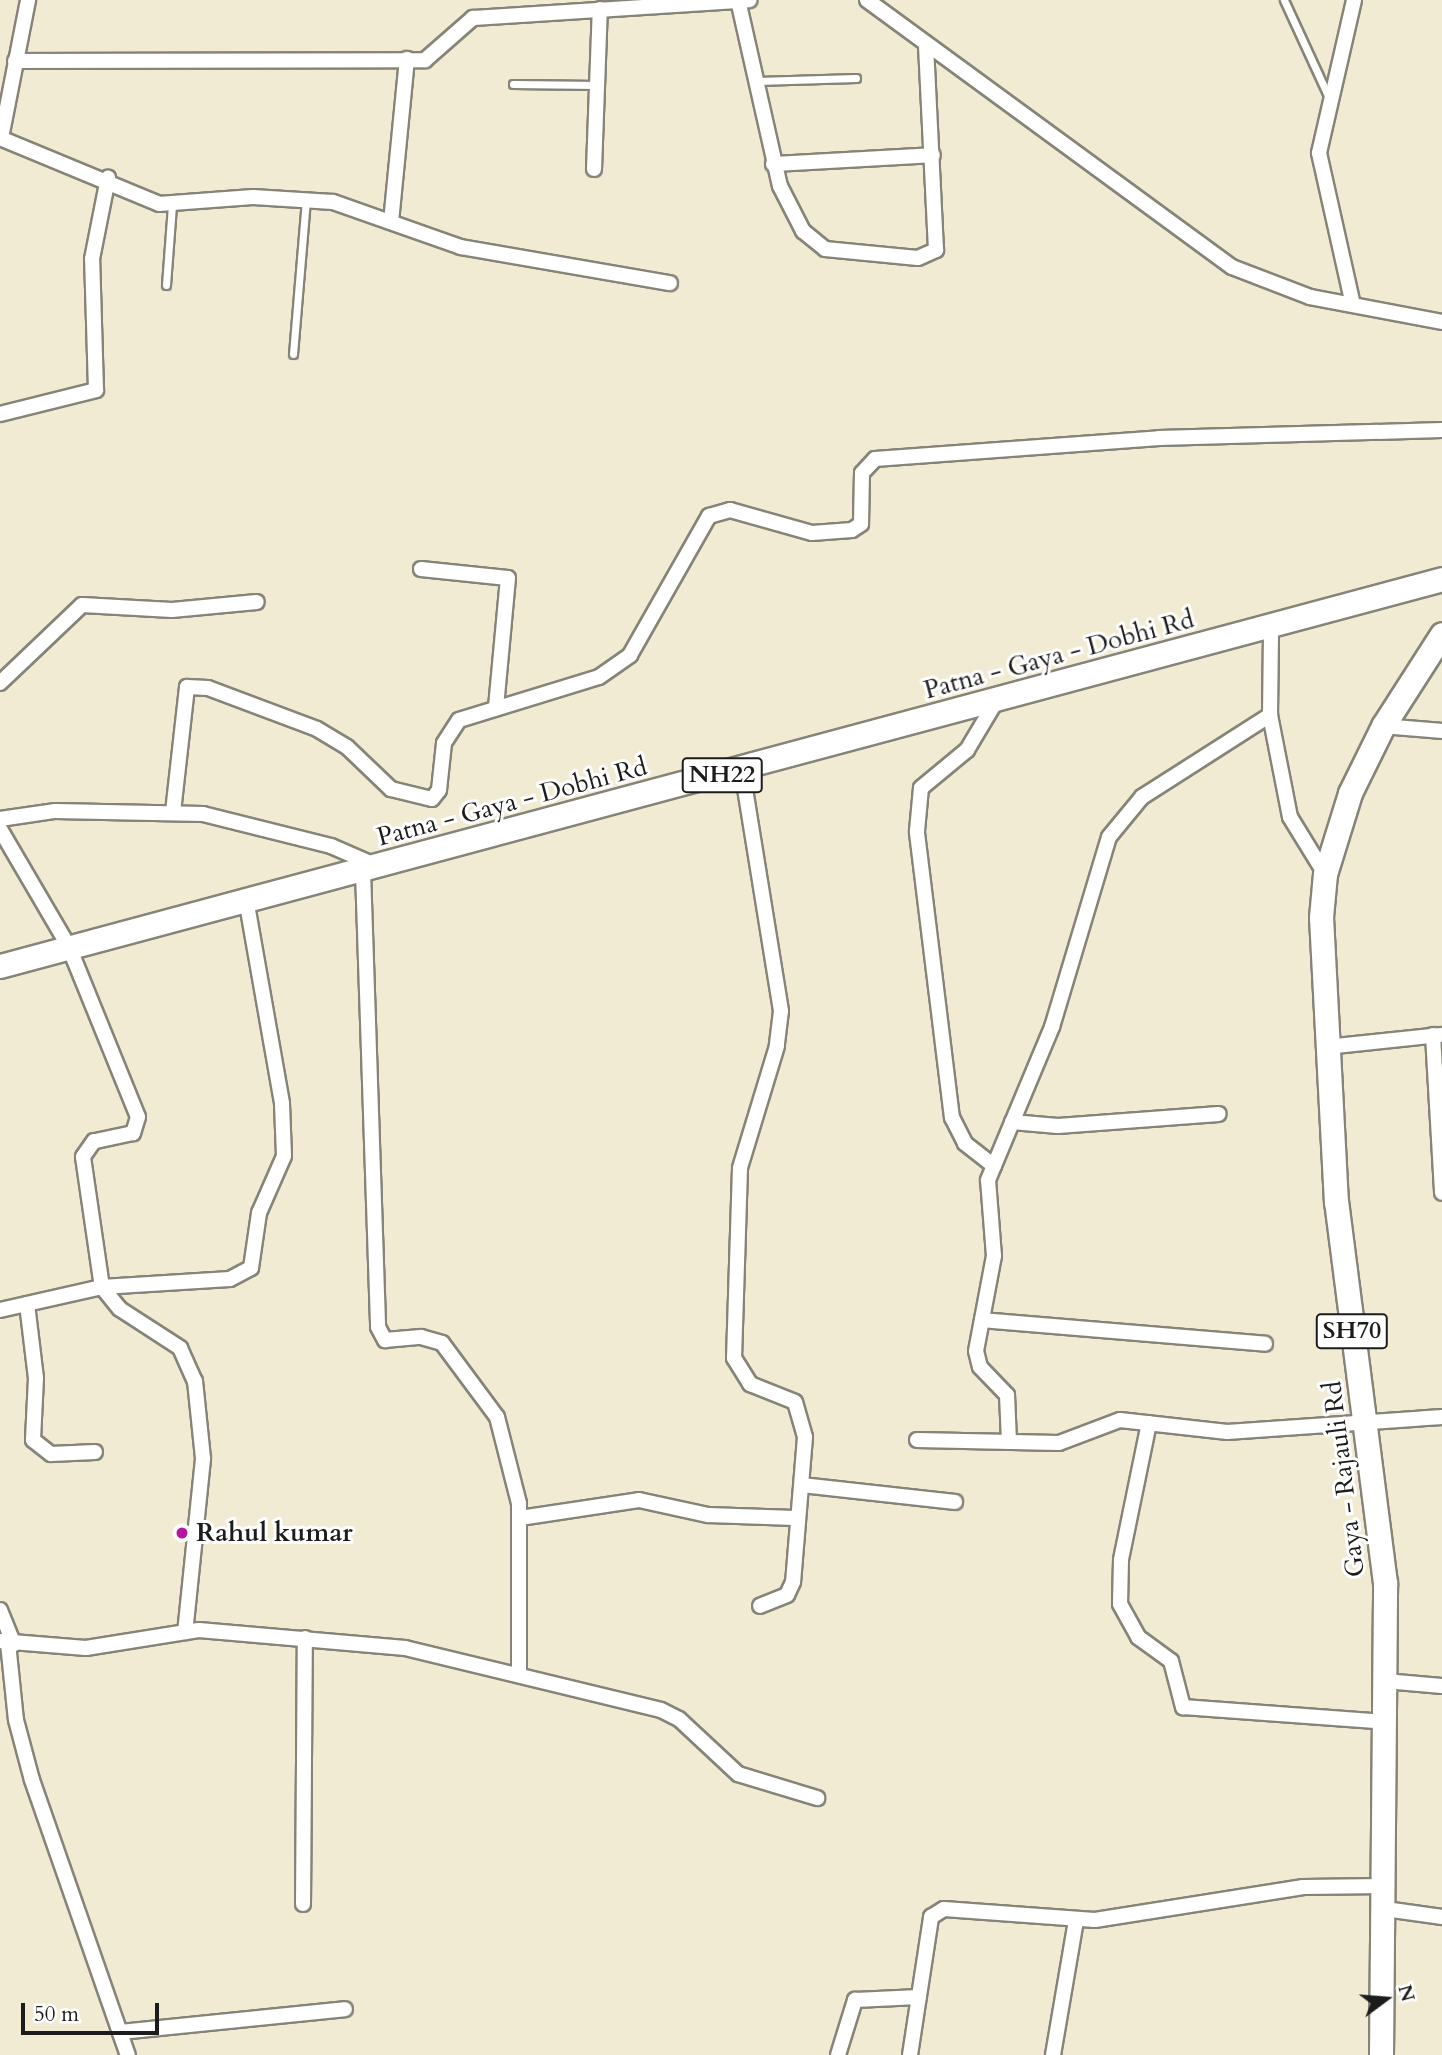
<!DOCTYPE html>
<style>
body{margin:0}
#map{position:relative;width:1442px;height:2055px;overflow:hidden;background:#f1ebd4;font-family:Cardo,serif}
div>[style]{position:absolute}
.roads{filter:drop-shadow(2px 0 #868478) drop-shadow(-2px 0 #868478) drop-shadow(0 2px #868478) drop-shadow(0 -2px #868478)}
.service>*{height:7px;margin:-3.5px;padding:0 3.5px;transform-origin:3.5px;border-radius:3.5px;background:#fff}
.minor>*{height:14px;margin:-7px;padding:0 7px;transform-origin:7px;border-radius:7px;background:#fff}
.primary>*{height:23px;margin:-11.5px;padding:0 11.5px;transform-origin:11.5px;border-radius:11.5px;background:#fff}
.dots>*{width:19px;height:19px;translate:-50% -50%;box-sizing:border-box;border:4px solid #fff;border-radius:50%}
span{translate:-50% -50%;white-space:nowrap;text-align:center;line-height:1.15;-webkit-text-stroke:6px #fff;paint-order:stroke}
.shield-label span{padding:2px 5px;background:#fff;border:2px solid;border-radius:5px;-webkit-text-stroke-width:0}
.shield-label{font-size:24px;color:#1c1c1c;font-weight:700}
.street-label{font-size:26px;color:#1c1c1c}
.poi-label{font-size:26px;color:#1c1c1c;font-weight:700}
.left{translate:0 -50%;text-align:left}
.north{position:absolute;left:1351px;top:1964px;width:70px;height:70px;-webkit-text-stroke:5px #fff;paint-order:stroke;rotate:74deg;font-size:19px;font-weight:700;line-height:28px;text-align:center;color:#1c1c1c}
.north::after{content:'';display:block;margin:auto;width:24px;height:32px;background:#1c1c1c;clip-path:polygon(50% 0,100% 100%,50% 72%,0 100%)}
.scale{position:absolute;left:21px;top:2003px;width:138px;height:32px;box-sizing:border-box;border:4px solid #1c1c1c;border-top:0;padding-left:9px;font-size:21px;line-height:24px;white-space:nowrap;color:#1c1c1c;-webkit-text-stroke:5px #fff;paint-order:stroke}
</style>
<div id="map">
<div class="roads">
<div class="service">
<i style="left:1284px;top:0;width:108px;rotate:65.3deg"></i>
<i style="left:757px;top:81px;width:99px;rotate:-1.7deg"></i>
<i style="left:513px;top:84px;width:85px;rotate:0.7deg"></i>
<i style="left:166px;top:285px;width:80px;rotate:-85.7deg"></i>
<i style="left:293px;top:354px;width:156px;rotate:-85.2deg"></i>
</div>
<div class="minor">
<i style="left:738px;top:0;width:191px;rotate:77.3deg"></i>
<i style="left:780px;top:186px;width:51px;rotate:62.9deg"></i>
<i style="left:803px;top:231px;width:28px;rotate:39deg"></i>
<i style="left:825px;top:249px;width:93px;rotate:5.5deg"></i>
<i style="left:918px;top:258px;width:20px;rotate:-24deg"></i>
<i style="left:936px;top:250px;width:206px;rotate:-92.8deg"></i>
<i style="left:867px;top:0;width:452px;rotate:36.2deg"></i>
<i style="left:1232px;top:267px;width:84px;rotate:21deg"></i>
<i style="left:1310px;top:297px;width:134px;rotate:10.7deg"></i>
<i style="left:15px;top:61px;width:410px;rotate:-0.1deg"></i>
<i style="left:425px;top:60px;width:64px;rotate:-41.2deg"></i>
<i style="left:473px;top:18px;width:277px;rotate:-3.7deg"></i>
<i style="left:0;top:138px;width:172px;rotate:22.5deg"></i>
<i style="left:159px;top:204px;width:94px;rotate:-4.3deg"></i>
<i style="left:253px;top:197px;width:80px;rotate:3.6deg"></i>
<i style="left:333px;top:202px;width:136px;rotate:19.4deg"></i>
<i style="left:461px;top:247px;width:212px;rotate:9.8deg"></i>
<i style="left:1px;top:138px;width:141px;rotate:-78.9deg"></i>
<i style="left:773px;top:164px;width:160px;rotate:-3.2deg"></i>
<i style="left:594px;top:169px;width:160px;rotate:-87.9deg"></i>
<i style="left:391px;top:222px;width:164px;rotate:-84.4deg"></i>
<i style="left:1353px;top:305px;width:156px;rotate:-102.6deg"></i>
<i style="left:1319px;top:153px;width:157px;rotate:-77.1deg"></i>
<i style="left:0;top:414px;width:99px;rotate:-14deg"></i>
<i style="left:96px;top:390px;width:131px;rotate:-91.7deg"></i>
<i style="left:92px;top:259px;width:83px;rotate:-78.8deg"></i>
<i style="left:421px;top:569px;width:87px;rotate:5.9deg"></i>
<i style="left:508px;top:578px;width:131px;rotate:95.3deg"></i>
<i style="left:0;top:683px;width:113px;rotate:-43.6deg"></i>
<i style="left:82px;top:605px;width:90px;rotate:3.2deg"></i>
<i style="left:172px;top:610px;width:85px;rotate:-5.4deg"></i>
<i style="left:1270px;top:715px;width:104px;rotate:78.9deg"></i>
<i style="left:1290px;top:817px;width:67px;rotate:58.4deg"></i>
<i style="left:1383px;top:726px;width:59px;rotate:4.8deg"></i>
<i style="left:742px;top:770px;width:244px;rotate:80.8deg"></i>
<i style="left:781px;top:1011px;width:35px;rotate:97deg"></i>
<i style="left:777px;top:1046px;width:127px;rotate:106.9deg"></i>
<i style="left:740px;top:1168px;width:190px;rotate:91.8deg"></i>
<i style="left:734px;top:1358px;width:31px;rotate:58deg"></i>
<i style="left:750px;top:1384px;width:48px;rotate:21.8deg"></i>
<i style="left:795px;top:1402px;width:36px;rotate:74deg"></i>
<i style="left:805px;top:1437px;width:145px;rotate:94.7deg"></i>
<i style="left:793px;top:1582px;width:14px;rotate:115deg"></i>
<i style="left:787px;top:1595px;width:29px;rotate:158deg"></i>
<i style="left:173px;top:812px;width:126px;rotate:-83.6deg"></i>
<i style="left:187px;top:687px;width:21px;rotate:3deg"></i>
<i style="left:208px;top:688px;width:116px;rotate:20.6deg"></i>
<i style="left:317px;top:729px;width:35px;rotate:31deg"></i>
<i style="left:347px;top:747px;width:61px;rotate:43.7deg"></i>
<i style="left:391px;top:789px;width:42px;rotate:13.7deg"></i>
<i style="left:432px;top:799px;width:11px;rotate:-52deg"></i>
<i style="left:439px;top:790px;width:47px;rotate:-83.9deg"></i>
<i style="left:444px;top:743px;width:27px;rotate:-57deg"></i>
<i style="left:459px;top:720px;width:146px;rotate:-17.1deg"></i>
<i style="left:599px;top:677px;width:38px;rotate:-35deg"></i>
<i style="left:630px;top:655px;width:160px;rotate:-60.4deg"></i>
<i style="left:709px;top:516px;width:22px;rotate:-16deg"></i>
<i style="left:730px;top:510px;width:85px;rotate:15.7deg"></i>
<i style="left:812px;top:533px;width:40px;rotate:-4.3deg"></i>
<i style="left:852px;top:530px;width:11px;rotate:-34deg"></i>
<i style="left:861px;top:524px;width:51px;rotate:-88.9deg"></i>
<i style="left:862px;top:473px;width:19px;rotate:-47deg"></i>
<i style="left:875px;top:459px;width:285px;rotate:-4.2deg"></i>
<i style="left:1159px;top:438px;width:283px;rotate:-1.6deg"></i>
<i style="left:0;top:819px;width:56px;rotate:-8.3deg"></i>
<i style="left:55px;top:811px;width:148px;rotate:1.2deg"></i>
<i style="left:203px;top:814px;width:132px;rotate:14deg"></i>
<i style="left:331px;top:846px;width:48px;rotate:23.4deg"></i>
<i style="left:0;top:829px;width:137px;rotate:59.7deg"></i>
<i style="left:69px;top:947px;width:183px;rotate:67.9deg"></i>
<i style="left:138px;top:1117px;width:17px;rotate:107deg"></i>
<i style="left:133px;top:1133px;width:40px;rotate:168deg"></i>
<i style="left:94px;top:1141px;width:19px;rotate:125deg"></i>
<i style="left:83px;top:1157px;width:131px;rotate:81.7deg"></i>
<i style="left:102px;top:1287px;width:28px;rotate:51deg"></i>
<i style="left:120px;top:1309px;width:72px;rotate:33deg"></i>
<i style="left:180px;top:1348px;width:36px;rotate:66deg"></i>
<i style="left:195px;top:1381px;width:78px;rotate:84.1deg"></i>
<i style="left:203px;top:1459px;width:174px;rotate:95.9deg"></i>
<i style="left:363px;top:871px;width:456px;rotate:88.1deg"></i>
<i style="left:378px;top:1327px;width:15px;rotate:62deg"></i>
<i style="left:385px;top:1340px;width:36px;rotate:-5deg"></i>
<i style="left:421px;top:1337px;width:22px;rotate:16deg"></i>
<i style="left:442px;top:1343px;width:92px;rotate:53.4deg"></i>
<i style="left:497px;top:1417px;width:89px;rotate:75.7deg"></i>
<i style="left:519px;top:1503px;width:172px;rotate:90deg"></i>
<i style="left:1433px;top:1035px;width:158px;rotate:86.7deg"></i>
<i style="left:1326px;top:1047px;width:116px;rotate:-6deg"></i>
<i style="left:1012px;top:1122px;width:46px;rotate:5deg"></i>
<i style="left:1058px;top:1126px;width:161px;rotate:-4.3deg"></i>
<i style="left:994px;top:1166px;width:37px;rotate:-142deg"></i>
<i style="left:965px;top:1143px;width:28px;rotate:-117deg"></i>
<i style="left:952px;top:1118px;width:289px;rotate:-97deg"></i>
<i style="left:917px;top:831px;width:43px;rotate:-84.7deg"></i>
<i style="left:921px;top:788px;width:60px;rotate:-39.6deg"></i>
<i style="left:967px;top:750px;width:55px;rotate:-59.2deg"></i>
<i style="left:27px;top:1304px;width:75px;rotate:83.1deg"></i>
<i style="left:36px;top:1378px;width:62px;rotate:92.8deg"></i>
<i style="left:33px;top:1440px;width:23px;rotate:38deg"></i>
<i style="left:51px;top:1454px;width:44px;rotate:-2.6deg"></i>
<i style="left:0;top:1310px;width:105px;rotate:-12.7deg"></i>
<i style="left:102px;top:1287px;width:128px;rotate:-3.6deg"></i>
<i style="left:230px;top:1279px;width:24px;rotate:-28deg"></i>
<i style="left:251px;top:1268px;width:56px;rotate:-81.7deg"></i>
<i style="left:259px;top:1213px;width:62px;rotate:-66.3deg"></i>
<i style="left:284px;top:1156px;width:53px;rotate:-92.2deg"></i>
<i style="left:282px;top:1103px;width:207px;rotate:-100deg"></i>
<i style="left:982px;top:1320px;width:284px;rotate:4.8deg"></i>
<i style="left:1149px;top:1423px;width:140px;rotate:101.6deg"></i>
<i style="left:1121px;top:1560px;width:44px;rotate:91.3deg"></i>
<i style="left:1120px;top:1604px;width:38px;rotate:61deg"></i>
<i style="left:1138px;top:1637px;width:41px;rotate:36deg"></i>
<i style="left:1171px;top:1661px;width:48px;rotate:75.4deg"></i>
<i style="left:1183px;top:1707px;width:203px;rotate:4.2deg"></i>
<i style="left:917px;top:1440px;width:142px;rotate:1.2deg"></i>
<i style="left:1059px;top:1443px;width:65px;rotate:-20.7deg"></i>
<i style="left:1120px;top:1420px;width:108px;rotate:6.4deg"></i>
<i style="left:1227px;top:1432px;width:216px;rotate:-4deg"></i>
<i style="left:1009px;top:1442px;width:47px;rotate:-92.4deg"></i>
<i style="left:1007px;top:1395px;width:39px;rotate:-134deg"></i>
<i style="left:980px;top:1367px;width:16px;rotate:-104deg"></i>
<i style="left:976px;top:1351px;width:97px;rotate:-79.3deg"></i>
<i style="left:994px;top:1256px;width:76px;rotate:-94.5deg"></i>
<i style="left:988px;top:1180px;width:166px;rotate:-67.3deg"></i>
<i style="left:1052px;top:1027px;width:198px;rotate:-73.3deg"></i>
<i style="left:1109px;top:837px;width:52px;rotate:-50.5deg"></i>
<i style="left:1142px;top:797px;width:152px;rotate:-32.6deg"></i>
<i style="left:1270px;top:715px;width:88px;rotate:-89.3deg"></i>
<i style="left:802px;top:1485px;width:154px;rotate:6.3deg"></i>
<i style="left:520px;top:1518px;width:120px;rotate:-8.6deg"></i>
<i style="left:639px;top:1500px;width:71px;rotate:12.3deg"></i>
<i style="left:708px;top:1515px;width:87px;rotate:2deg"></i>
<i style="left:0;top:1610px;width:37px;rotate:68deg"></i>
<i style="left:0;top:1641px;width:86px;rotate:4.7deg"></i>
<i style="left:86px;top:1648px;width:114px;rotate:-9.1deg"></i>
<i style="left:199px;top:1630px;width:207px;rotate:5deg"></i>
<i style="left:405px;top:1648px;width:263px;rotate:13.6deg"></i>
<i style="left:661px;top:1710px;width:20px;rotate:27deg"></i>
<i style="left:679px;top:1719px;width:81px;rotate:43deg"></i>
<i style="left:738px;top:1774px;width:83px;rotate:16.9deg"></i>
<i style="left:8px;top:1643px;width:77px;rotate:84.1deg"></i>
<i style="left:16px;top:1720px;width:62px;rotate:75.1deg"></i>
<i style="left:32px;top:1780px;width:291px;rotate:70.8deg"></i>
<i style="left:1385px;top:1681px;width:57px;rotate:5deg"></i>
<i style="left:303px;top:1904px;width:266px;rotate:-89.6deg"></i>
<i style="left:1385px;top:1909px;width:58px;rotate:8deg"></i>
<i style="left:120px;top:2032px;width:226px;rotate:-5.8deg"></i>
<i style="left:838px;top:2055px;width:58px;rotate:-72.8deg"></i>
<i style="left:855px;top:2000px;width:64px;rotate:-2.7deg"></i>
<i style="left:910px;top:2055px;width:140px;rotate:-81.3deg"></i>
<i style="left:931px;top:1917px;width:15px;rotate:-32deg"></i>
<i style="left:944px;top:1909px;width:151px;rotate:4.2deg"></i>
<i style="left:1095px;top:1920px;width:211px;rotate:-9deg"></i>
<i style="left:1303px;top:1887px;width:82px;rotate:-0.7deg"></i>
<i style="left:1053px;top:2055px;width:137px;rotate:-80.3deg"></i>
</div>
<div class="primary">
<i style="left:0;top:966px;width:1493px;rotate:-15.02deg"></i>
<i style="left:1381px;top:2055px;width:472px;rotate:-89.5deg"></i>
<i style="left:1385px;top:1583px;width:383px;rotate:-97.3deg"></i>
<i style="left:1336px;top:1203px;width:286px;rotate:-93deg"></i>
<i style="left:1321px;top:917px;width:43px;rotate:-84.7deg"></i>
<i style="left:1325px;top:874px;width:85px;rotate:-72.8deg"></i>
<i style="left:1350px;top:793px;width:75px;rotate:-63.8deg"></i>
<i style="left:1383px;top:726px;width:109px;rotate:-57.3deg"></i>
</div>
</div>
<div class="dots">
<i style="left:182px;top:1533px;background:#b5179e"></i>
</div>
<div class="shield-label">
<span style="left:722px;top:775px">NH22</span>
<span style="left:1352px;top:1331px">SH70</span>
</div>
<div class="street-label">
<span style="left:1059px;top:655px;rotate:-15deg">Patna - Gaya - Dobhi Rd</span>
<span style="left:512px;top:802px;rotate:-15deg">Patna - Gaya - Dobhi Rd</span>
<span style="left:1344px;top:1479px;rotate:-97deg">Gaya - Rajauli Rd</span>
</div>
<div class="poi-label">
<span class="left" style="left:196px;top:1533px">Rahul kumar</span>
</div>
<div class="north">N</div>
<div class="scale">50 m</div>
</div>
